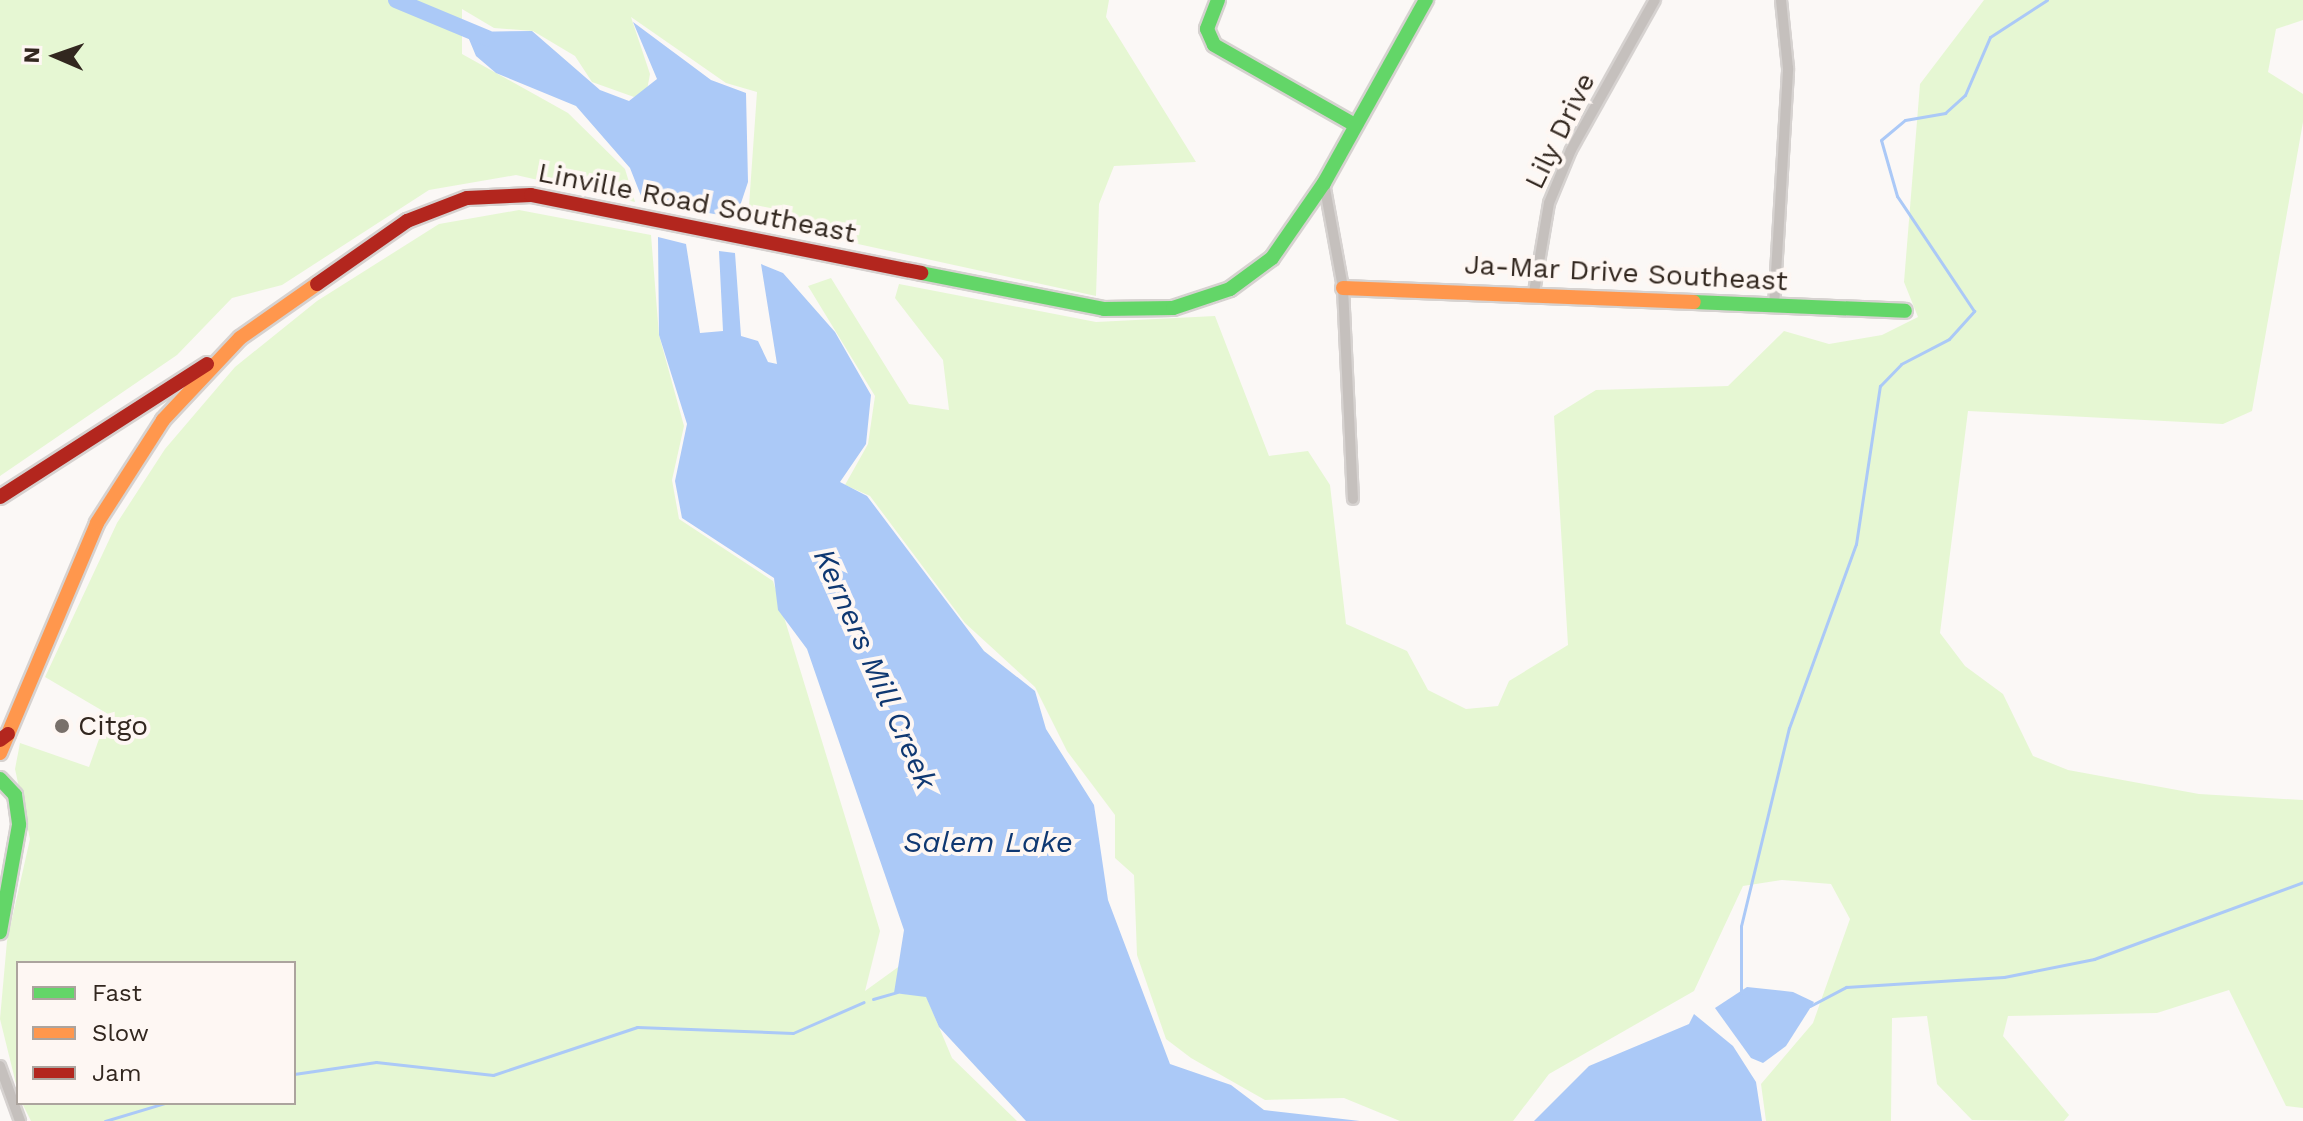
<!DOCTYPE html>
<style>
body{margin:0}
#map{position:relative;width:2303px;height:1121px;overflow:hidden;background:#fbf8f6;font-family:"Work Sans",sans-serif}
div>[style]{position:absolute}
.green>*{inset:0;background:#e6f7d3}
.water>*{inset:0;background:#abc9f7}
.stream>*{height:3px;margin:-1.5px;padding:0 1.5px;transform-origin:1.5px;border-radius:1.5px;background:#abc9f7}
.river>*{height:16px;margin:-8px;padding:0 8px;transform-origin:8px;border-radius:8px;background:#abc9f7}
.roads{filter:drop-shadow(2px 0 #d6d2d0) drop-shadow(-2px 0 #d6d2d0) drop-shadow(0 2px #d6d2d0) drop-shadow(0 -2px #d6d2d0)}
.street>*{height:10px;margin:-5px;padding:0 5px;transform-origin:5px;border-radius:5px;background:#c5c0bd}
.fast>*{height:14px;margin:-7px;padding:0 7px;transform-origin:7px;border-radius:7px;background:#63d668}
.slow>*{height:14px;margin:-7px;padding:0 7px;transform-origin:7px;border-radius:7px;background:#ff974d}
.jam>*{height:14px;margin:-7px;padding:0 7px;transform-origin:7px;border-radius:7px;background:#b3261e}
.dots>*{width:22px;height:22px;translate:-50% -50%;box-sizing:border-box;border:4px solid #fef7f3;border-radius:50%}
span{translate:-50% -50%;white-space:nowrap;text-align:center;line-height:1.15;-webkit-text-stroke:8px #fef7f3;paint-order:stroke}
.street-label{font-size:28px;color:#32271f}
.poi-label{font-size:28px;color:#32271f}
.left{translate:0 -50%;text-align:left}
.water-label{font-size:30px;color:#0f3872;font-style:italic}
.legend{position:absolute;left:16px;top:961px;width:280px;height:144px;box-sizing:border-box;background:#fef7f3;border:2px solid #aca49e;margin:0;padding:10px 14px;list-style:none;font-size:24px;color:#32271f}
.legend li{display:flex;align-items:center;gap:16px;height:40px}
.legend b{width:40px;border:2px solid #aca49e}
.north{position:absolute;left:16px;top:16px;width:80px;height:80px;-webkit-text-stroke:6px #fef7f3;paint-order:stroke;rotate:272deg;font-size:22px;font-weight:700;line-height:32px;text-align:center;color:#32271f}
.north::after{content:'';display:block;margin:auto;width:28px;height:36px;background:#32271f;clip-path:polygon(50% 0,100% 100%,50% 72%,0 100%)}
</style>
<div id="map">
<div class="green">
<i style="clip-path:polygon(0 0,1109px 0,1106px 17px,1196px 162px,1114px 166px,1099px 204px,1096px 296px,748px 220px,757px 92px,726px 83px,631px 17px,650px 74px,647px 90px,634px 97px,592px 82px,575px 56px,533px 31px,494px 28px,462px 9px,462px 54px,568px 113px,625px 169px,635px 202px,516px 175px,429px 190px,282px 285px,232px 298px,177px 355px,0 476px)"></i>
<i style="clip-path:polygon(1984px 0,2303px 0,2303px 20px,2276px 29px,2268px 72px,2303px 94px,2303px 122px,2252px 411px,2223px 424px,1968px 411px,1940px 633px,1965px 666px,2003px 694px,2033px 756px,2068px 770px,2199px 794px,2303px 800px,2303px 1108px,2286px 1106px,2229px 990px,2157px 1013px,2008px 1016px,2003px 1036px,2069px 1115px,2064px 1121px,1972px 1120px,1937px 1084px,1927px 1016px,1892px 1018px,1891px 1121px,1766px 1121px,1761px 1084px,1813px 1023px,1850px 919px,1831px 884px,1782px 880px,1743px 886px,1694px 991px,1549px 1074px,1513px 1121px,1400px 1121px,1344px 1098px,1265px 1100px,1191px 1058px,1166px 1039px,1137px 955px,1134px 875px,1115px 858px,1115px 815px,1067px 751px,1035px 687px,965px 623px,870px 496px,845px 485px,868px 444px,875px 396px,808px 286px,831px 278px,909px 404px,949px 410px,943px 360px,895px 298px,899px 284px,1096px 322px,1215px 316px,1269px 456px,1308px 451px,1330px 485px,1346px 624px,1407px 651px,1428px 690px,1466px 709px,1498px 706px,1509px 681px,1568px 645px,1554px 416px,1596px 390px,1728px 386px,1784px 331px,1829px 344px,1882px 335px,1918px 317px,1904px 282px,1920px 84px)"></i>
<i style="clip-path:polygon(519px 210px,651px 235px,659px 335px,684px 426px,672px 480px,679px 519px,773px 581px,880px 931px,865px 991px,901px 965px,895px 993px,926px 996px,952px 1058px,1017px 1121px,31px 1121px,22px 1103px,294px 1103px,294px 963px,18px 963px,18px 1092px,0 1019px,7px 941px,30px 839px,15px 769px,20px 743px,89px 767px,108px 714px,45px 677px,117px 523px,165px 449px,235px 367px,317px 301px,439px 224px)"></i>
</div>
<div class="water">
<i style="clip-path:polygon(633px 22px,711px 80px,746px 93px,748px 182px,736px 218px,643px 201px,630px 168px,576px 106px,496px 73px,476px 56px,466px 32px,532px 31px,600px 90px,629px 101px,657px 79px)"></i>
<i style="clip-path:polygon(658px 237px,686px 244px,700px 333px,723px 331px,719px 251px,735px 253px,741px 336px,758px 341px,768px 362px,777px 364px,761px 264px,783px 273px,835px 332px,871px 395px,866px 444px,840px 482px,867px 496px,984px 651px,1035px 691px,1046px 729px,1094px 805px,1108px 900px,1170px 1064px,1231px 1085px,1264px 1110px,1360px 1121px,1026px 1121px,939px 1027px,926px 997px,894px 993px,904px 930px,807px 649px,778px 610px,774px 578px,682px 518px,675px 481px,687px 424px,659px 335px)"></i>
<i style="clip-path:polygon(1747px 987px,1793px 992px,1814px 1002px,1786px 1046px,1763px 1063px,1751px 1058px,1715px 1008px)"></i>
<i style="clip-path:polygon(1694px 1014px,1733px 1046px,1756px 1082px,1762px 1121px,1534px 1121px,1589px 1066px,1689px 1024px)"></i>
</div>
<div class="stream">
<i style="left:1741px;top:993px;width:67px;rotate:-90deg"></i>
<i style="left:1741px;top:926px;width:204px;rotate:-76.4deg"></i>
<i style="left:1789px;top:728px;width:196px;rotate:-70deg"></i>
<i style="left:1856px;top:544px;width:160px;rotate:-81.4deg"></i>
<i style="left:1880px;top:386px;width:30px;rotate:-46deg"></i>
<i style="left:1901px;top:364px;width:54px;rotate:-27.5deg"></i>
<i style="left:1949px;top:339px;width:38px;rotate:-48deg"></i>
<i style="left:1974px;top:311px;width:138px;rotate:-123.8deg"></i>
<i style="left:1897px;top:196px;width:58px;rotate:-105.9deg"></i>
<i style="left:1881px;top:140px;width:31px;rotate:-40deg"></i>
<i style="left:1905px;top:120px;width:41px;rotate:-9.9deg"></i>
<i style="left:1945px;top:113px;width:27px;rotate:-42deg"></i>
<i style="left:1965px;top:95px;width:63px;rotate:-66.7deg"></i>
<i style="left:1990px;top:37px;width:68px;rotate:-33deg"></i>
<i style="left:873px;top:999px;width:25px;rotate:-16deg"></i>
<i style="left:1810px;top:1006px;width:41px;rotate:-27.8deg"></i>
<i style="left:1846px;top:987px;width:158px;rotate:-3.6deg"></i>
<i style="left:2004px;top:977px;width:92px;rotate:-11.3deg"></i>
<i style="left:2094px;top:959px;width:223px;rotate:-20.2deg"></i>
<i style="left:294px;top:1074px;width:83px;rotate:-8.3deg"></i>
<i style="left:376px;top:1062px;width:118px;rotate:6.3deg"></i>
<i style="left:493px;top:1075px;width:152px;rotate:-18.4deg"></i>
<i style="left:637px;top:1027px;width:156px;rotate:2.2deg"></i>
<i style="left:793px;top:1033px;width:77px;rotate:-23.6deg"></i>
<i style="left:105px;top:1121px;width:63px;rotate:-16.7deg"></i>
</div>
<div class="river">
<i style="left:396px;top:0;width:99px;rotate:22.7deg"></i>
</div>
<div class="roads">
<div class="street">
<i style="left:1324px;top:183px;width:107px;rotate:79.7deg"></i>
<i style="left:1343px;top:288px;width:211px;rotate:87.3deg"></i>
<i style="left:1534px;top:292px;width:90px;rotate:-80.4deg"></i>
<i style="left:1549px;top:203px;width:57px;rotate:-67.5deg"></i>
<i style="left:1571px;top:150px;width:172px;rotate:-60.8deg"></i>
<i style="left:1774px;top:307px;width:239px;rotate:-86.6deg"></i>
<i style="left:1788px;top:68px;width:68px;rotate:-95.9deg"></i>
<i style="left:0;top:1066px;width:59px;rotate:70deg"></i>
</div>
<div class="fast">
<i style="left:1218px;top:0;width:31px;rotate:111deg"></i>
<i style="left:1207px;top:29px;width:17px;rotate:66deg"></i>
<i style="left:1214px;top:45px;width:162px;rotate:29.6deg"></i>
<i style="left:921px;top:273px;width:187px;rotate:11.1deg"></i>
<i style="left:1104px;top:309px;width:69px;rotate:-0.8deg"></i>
<i style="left:1173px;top:308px;width:60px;rotate:-18.4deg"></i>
<i style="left:1230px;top:289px;width:52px;rotate:-36.4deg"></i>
<i style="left:1272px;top:258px;width:91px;rotate:-55.3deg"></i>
<i style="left:1324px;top:183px;width:210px;rotate:-60.9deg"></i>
<i style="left:1694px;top:302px;width:211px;rotate:2.4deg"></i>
<i style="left:0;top:779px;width:22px;rotate:47deg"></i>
<i style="left:15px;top:795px;width:30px;rotate:82deg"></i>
<i style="left:19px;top:825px;width:109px;rotate:100.1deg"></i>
</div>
<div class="slow">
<i style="left:1343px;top:288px;width:351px;rotate:2.3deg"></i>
<i style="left:0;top:753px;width:250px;rotate:-67.1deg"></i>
<i style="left:97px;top:523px;width:122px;rotate:-57.3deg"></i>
<i style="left:163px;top:420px;width:112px;rotate:-46.8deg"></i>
<i style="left:240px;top:338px;width:94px;rotate:-35deg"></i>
</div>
<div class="jam">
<i style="left:317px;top:284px;width:110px;rotate:-35deg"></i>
<i style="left:407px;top:221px;width:64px;rotate:-21deg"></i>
<i style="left:467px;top:198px;width:64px;rotate:-2.7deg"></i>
<i style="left:531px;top:195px;width:398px;rotate:11.3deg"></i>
<i style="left:0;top:497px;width:246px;rotate:-32.7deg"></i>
<i style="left:0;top:740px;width:10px;rotate:-37deg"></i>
</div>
</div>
<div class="dots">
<i style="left:62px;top:726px;background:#78706a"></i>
</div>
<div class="street-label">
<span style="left:1560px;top:131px;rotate:-64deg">Lily Drive</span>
<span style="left:697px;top:203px;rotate:11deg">Linville Road Southeast</span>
<span style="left:1626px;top:273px;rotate:3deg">Ja-Mar Drive Southeast</span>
</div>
<div class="poi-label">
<span class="left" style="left:78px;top:726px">Citgo</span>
</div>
<div class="water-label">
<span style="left:875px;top:669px;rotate:66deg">Kerners Mill Creek</span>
<span style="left:988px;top:842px">Salem Lake</span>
</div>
<ul class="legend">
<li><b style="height:10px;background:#63d668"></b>Fast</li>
<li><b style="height:10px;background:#ff974d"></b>Slow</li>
<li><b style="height:10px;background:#b3261e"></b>Jam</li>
</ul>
<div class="north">N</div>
</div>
